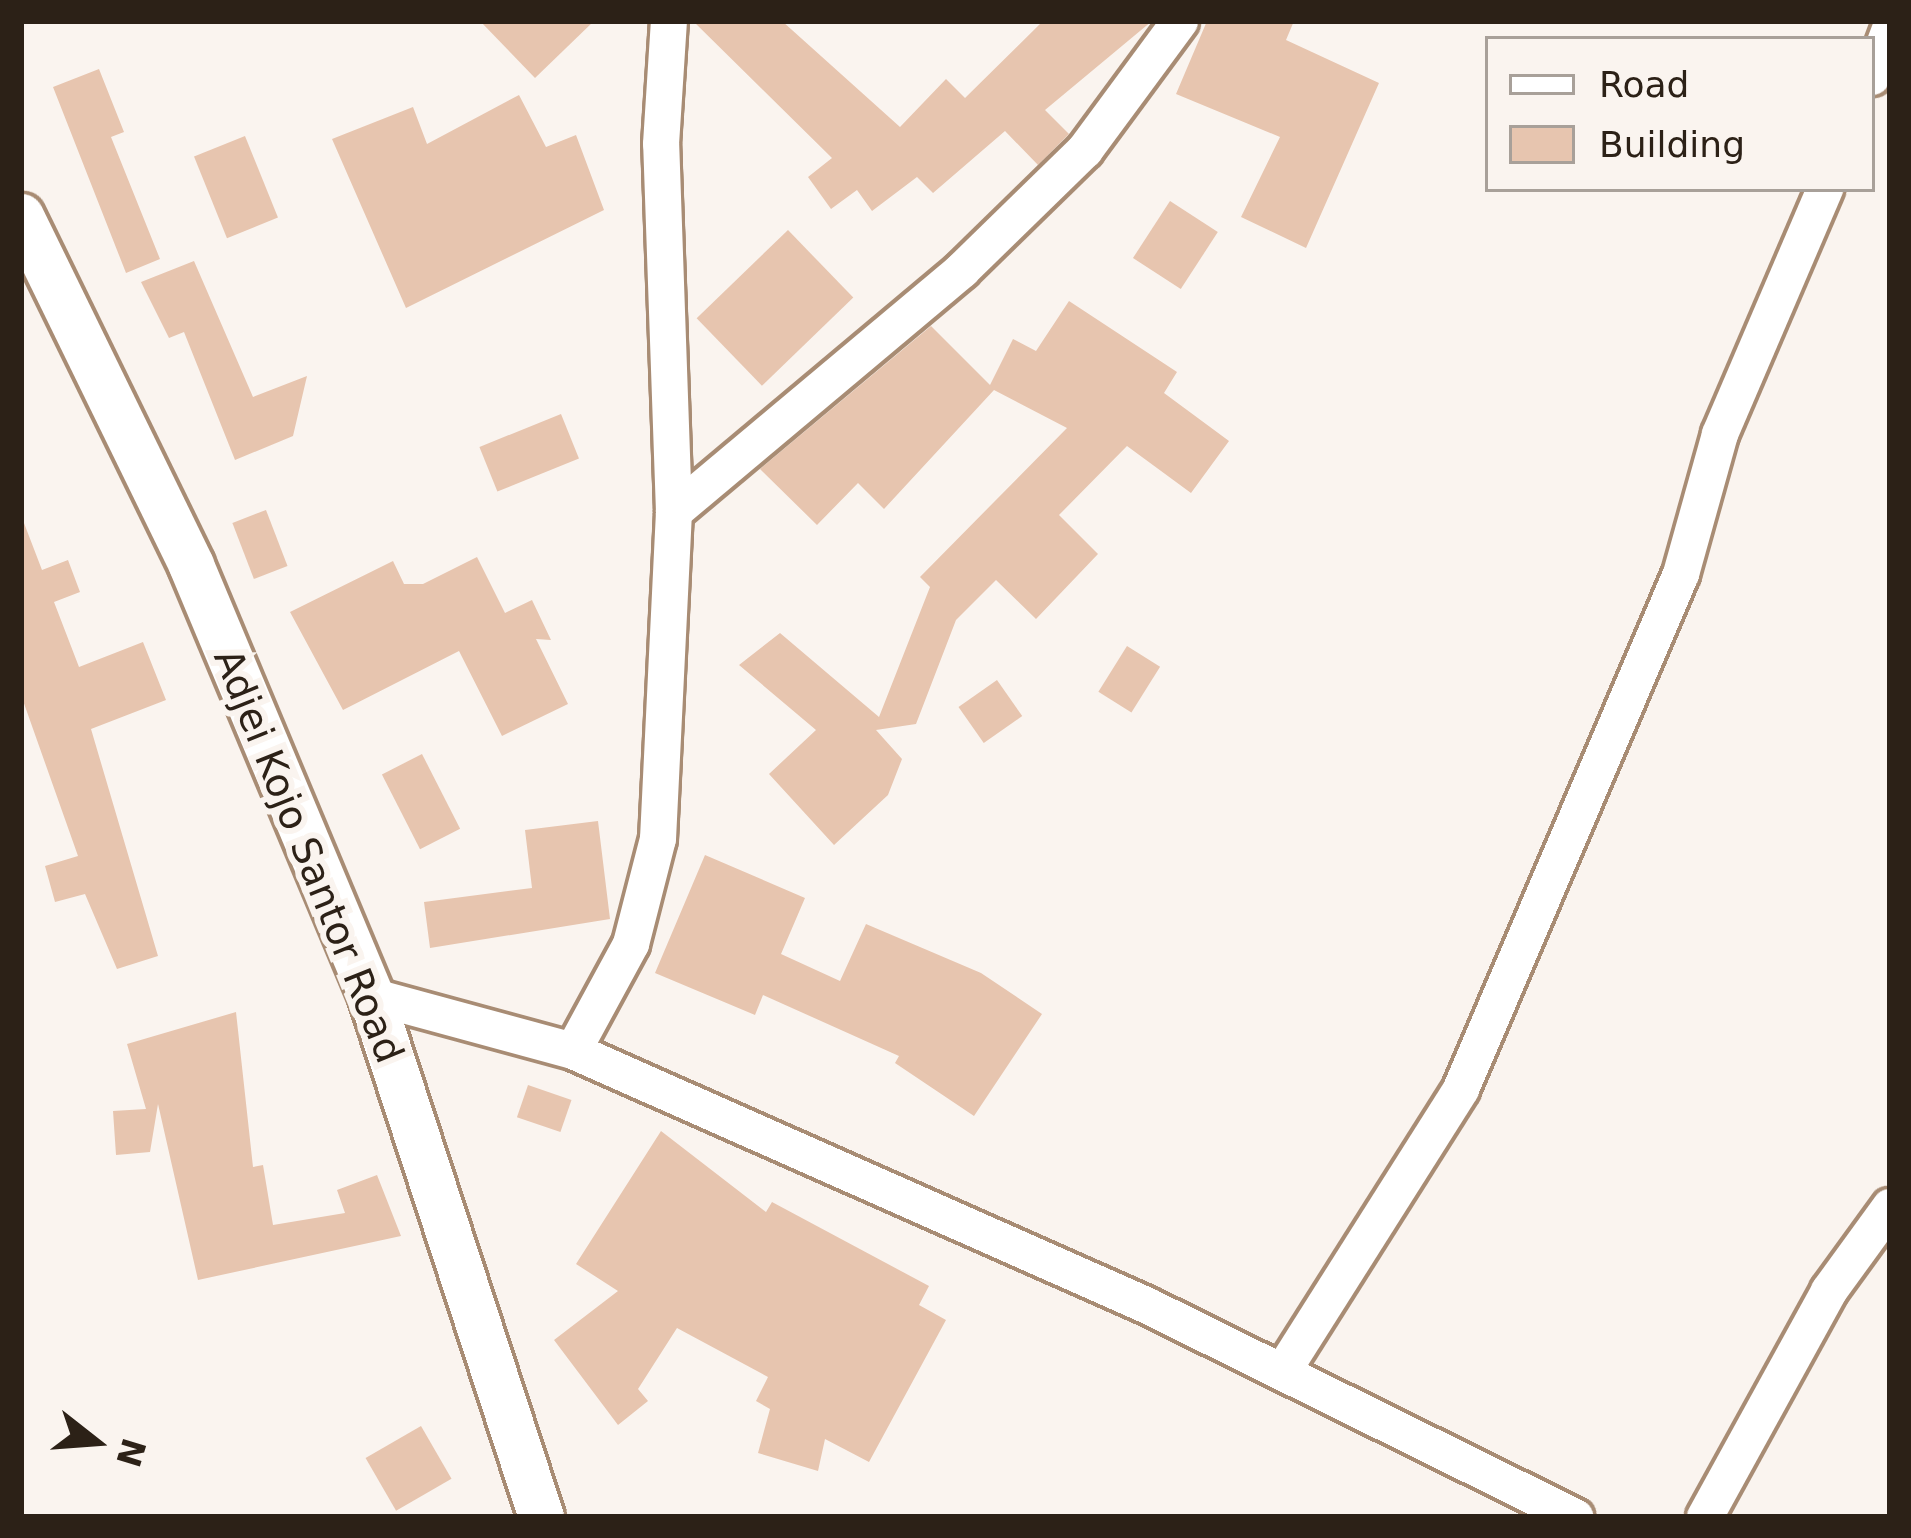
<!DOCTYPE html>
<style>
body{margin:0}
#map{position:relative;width:1911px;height:1538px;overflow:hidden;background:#faf4ef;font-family:"DejaVu Sans",sans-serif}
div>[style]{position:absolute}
.building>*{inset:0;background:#e7c5af;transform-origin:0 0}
.roads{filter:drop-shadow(3px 0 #a88c74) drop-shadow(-3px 0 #a88c74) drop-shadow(0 3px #a88c74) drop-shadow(0 -3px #a88c74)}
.minor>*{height:36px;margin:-18px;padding:0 18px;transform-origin:18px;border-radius:18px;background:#fff}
.tertiary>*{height:45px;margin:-22.5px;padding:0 22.5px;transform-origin:22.5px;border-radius:22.5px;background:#fff}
span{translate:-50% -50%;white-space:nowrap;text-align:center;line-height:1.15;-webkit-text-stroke:12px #faf4ef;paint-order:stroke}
.street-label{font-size:39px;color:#2c2117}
.frame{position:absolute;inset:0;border:24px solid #2c2117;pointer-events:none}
.legend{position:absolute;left:1485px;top:36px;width:390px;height:156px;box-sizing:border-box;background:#faf4ef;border:3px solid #a8a099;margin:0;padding:15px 21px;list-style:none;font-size:36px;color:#2c2117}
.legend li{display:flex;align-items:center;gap:24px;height:60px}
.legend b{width:60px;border:3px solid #a8a099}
.north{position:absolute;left:36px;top:1382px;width:120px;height:120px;-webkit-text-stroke:9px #faf4ef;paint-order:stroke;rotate:107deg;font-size:33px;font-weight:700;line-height:48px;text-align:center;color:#2c2117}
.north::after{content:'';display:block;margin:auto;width:42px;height:54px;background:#2c2117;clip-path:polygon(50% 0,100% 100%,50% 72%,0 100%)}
</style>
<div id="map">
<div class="building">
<i style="clip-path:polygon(480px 21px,594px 21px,535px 78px)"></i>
<i style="clip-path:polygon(693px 21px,782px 21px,900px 127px,946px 79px,965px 98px,1043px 21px,1152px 21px,1045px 110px,1069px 134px,1038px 165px,1005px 131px,933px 193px,917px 177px,872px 211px,857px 190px,831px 209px,808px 177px,832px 158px)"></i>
<i style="clip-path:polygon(1207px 21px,1294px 21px,1286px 40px,1379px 83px,1306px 248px,1241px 217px,1280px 137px,1176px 94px)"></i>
<i style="clip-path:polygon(99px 69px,124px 132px,111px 137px,160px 259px,126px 273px,53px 87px)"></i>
<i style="clip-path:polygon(519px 95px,546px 147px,576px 135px,604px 210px,406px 308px,332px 139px,413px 107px,427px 144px)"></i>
<i style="left:245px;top:136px;width:88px;height:55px;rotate:68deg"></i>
<i style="left:1170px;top:201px;width:57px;height:68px;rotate:33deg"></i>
<i style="left:788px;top:230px;width:94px;height:127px;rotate:46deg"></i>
<i style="clip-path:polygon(194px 261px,253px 397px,307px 376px,293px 436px,235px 460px,184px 332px,169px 338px,141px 282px)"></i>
<i style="clip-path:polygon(1069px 301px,1177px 372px,1164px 393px,1229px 441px,1191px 493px,1127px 446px,1059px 515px,1098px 554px,1036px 619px,996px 580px,956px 620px,916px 724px,876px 730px,902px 759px,888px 795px,834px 845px,769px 774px,816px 730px,739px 665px,780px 633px,879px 717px,930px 587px,920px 577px,1067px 428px,994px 390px,884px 509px,858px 483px,817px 525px,760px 469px,931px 326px,990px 385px,1013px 339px,1036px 351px)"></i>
<i style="left:561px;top:414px;width:48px;height:88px;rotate:68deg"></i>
<i style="left:266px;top:510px;width:60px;height:36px;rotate:69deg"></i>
<i style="clip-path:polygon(24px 523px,42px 570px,68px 560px,80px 592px,54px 602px,79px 667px,143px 642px,166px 700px,91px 729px,158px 956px,117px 969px,85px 894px,55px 902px,45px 866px,78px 856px,21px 695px)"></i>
<i style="clip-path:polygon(477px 557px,505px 613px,532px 600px,551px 640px,536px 639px,568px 704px,502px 736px,459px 651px,343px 710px,290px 612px,393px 561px,404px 584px,423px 584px)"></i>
<i style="left:1127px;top:646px;width:39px;height:54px;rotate:32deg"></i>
<i style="left:997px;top:680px;width:44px;height:47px;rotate:55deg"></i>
<i style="left:422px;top:754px;width:84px;height:45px;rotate:63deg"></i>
<i style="clip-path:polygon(598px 821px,610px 919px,430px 948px,424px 902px,532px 888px,525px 830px)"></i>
<i style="clip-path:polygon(705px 855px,805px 898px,781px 954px,840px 981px,866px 924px,981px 973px,1042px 1014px,974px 1116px,895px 1063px,899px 1056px,763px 995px,755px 1015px,655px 973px)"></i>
<i style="clip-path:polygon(236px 1012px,253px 1167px,263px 1165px,273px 1225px,345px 1213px,337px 1190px,377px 1175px,401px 1236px,198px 1280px,158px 1104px,150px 1152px,116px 1155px,113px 1111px,146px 1109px,127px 1044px)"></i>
<i style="left:528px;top:1085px;width:46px;height:34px;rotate:19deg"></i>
<i style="clip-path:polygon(661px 1131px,766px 1212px,772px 1202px,929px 1286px,919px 1305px,946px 1320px,869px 1462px,825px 1439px,818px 1471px,758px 1453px,770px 1409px,756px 1401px,768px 1377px,677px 1328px,638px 1389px,648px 1401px,618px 1425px,554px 1340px,618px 1291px,576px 1264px)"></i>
<i style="left:421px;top:1426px;width:61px;height:64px;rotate:60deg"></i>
</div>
<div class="roads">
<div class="minor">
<i style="left:1872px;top:77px;width:51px;rotate:-69.4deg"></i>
<i style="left:674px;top:512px;width:376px;rotate:-40deg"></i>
<i style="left:962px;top:270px;width:172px;rotate:-44.3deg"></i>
<i style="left:1085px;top:150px;width:160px;rotate:-53.6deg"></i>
<i style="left:371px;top:996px;width:209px;rotate:15.2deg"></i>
<i style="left:573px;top:1051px;width:627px;rotate:23.91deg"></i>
<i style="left:1146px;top:1305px;width:479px;rotate:26.3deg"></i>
<i style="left:573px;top:1051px;width:122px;rotate:-61.5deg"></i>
<i style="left:631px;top:944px;width:108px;rotate:-75.6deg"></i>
<i style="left:658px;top:839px;width:327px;rotate:-87.2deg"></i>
<i style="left:674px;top:512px;width:368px;rotate:-92deg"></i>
<i style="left:661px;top:144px;width:123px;rotate:-86.3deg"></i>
<i style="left:1283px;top:1371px;width:333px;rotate:-57.7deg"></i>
<i style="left:1461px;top:1089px;width:560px;rotate:-66.87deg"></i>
<i style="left:1681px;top:574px;width:145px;rotate:-74.4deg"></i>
<i style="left:1720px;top:434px;width:267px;rotate:-66.8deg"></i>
<i style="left:1705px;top:1517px;width:258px;rotate:-61.2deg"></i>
<i style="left:1829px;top:1291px;width:104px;rotate:-54deg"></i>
</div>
<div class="tertiary">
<i style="left:21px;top:216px;width:388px;rotate:64deg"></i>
<i style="left:191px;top:565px;width:467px;rotate:67.3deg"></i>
<i style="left:371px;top:996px;width:548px;rotate:71.93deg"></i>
</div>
</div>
<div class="street-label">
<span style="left:308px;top:856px;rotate:68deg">Adjei Kojo Santor Road</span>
</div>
<div class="frame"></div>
<ul class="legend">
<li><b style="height:15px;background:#fff"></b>Road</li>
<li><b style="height:33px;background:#e7c5af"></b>Building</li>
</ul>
<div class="north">N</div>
</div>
